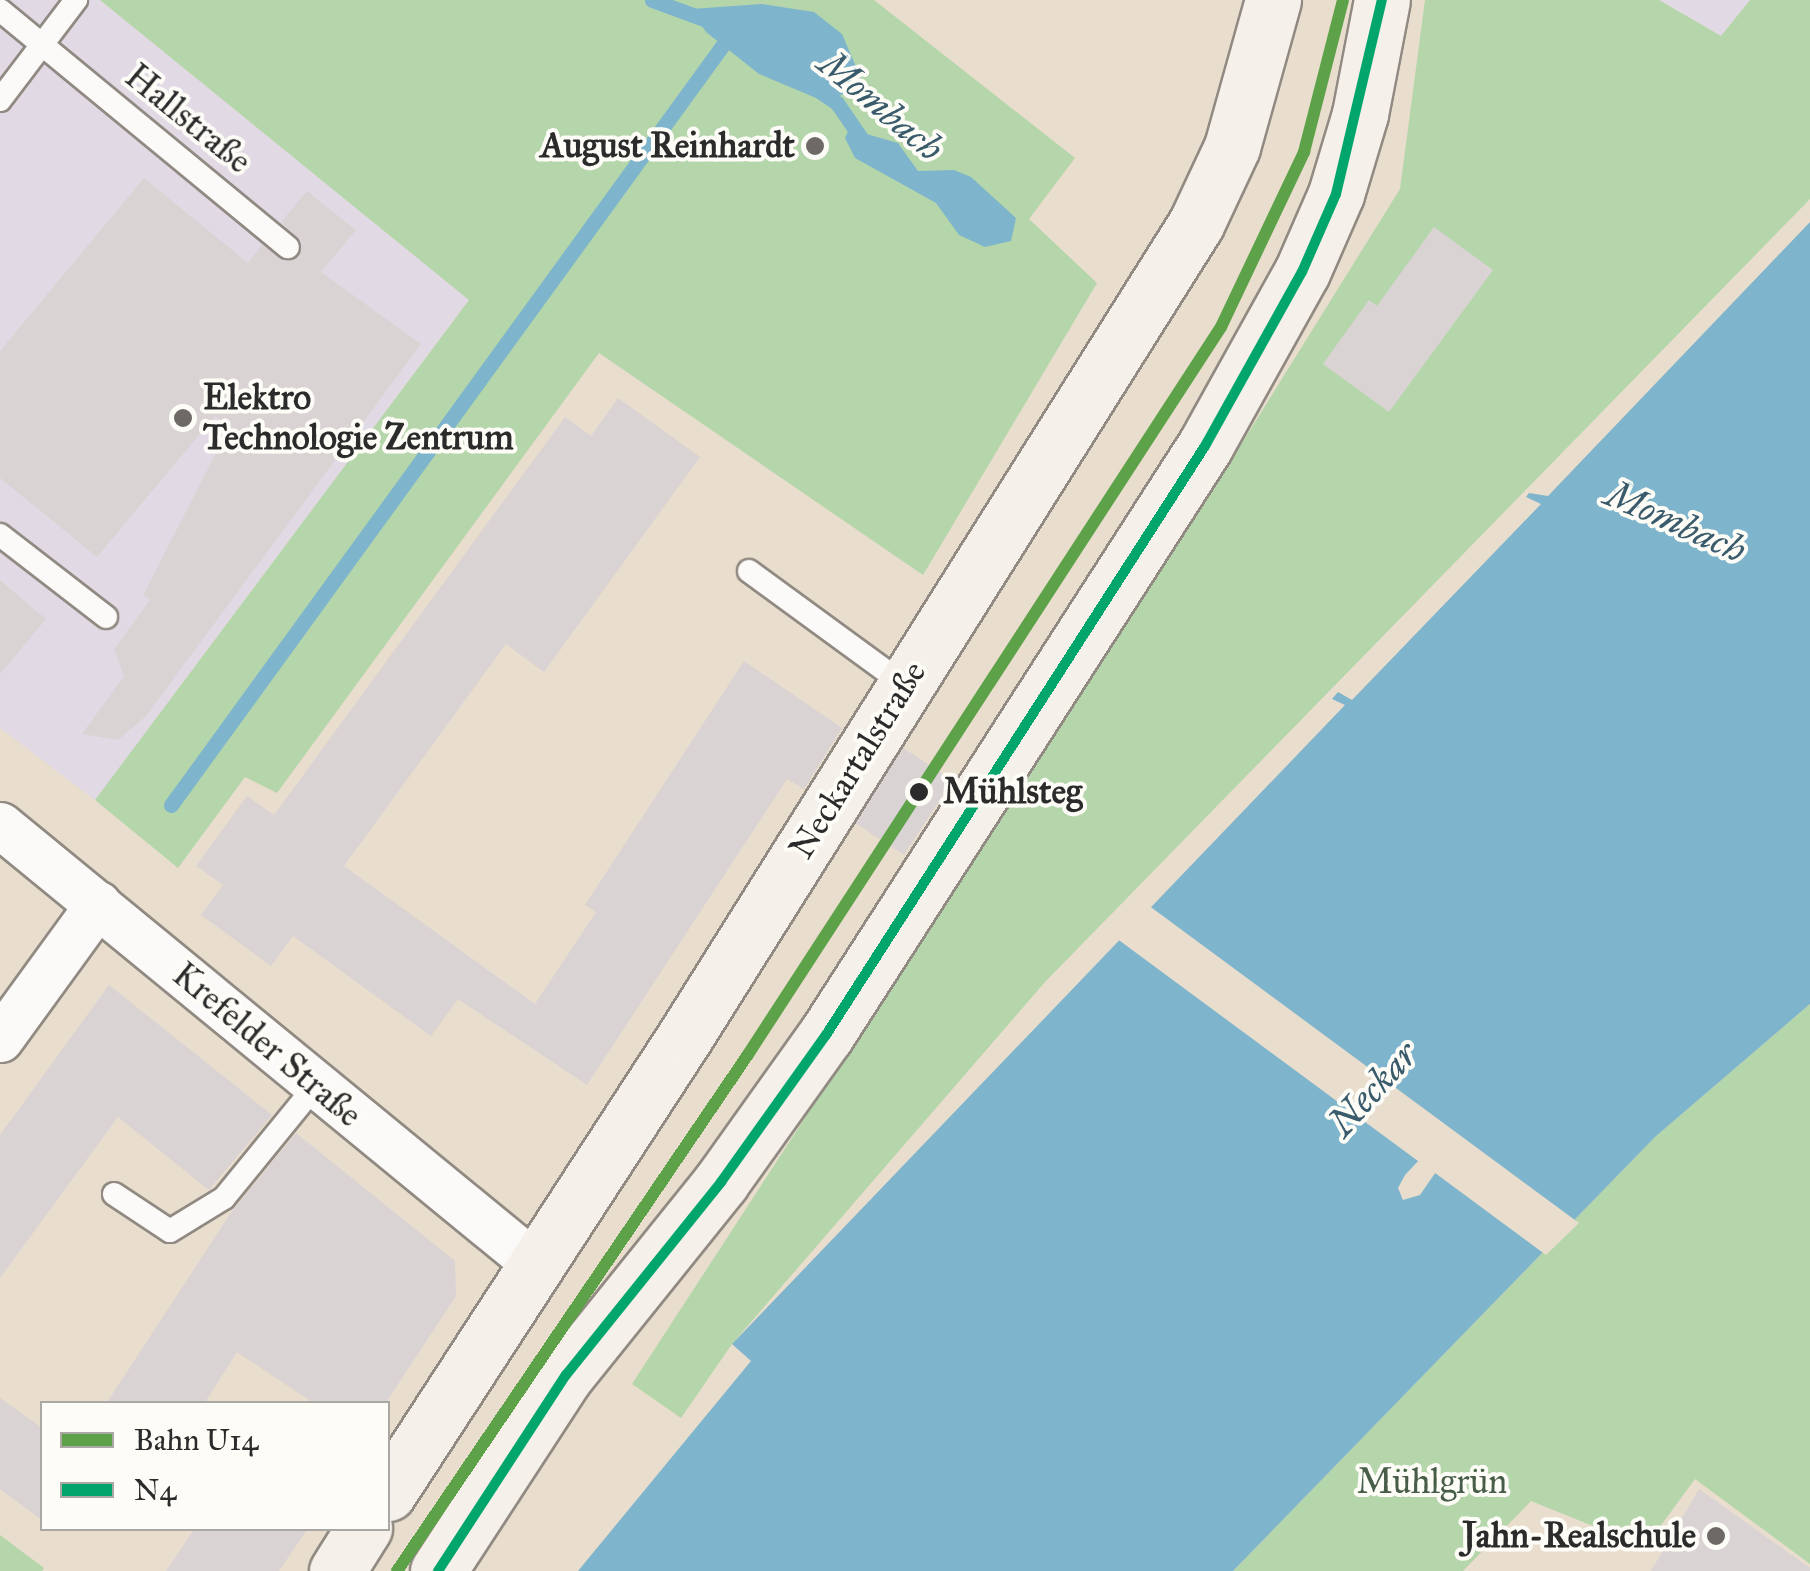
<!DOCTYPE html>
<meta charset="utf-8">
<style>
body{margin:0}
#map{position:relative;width:1810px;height:1571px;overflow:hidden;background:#e9ddcd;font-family:"IM FELL Great Primer",serif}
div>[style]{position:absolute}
.built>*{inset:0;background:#e1d9e4}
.green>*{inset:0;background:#b4d6aa}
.water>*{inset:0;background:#7fb5cc}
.pier>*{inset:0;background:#e9ddcd}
.stream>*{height:15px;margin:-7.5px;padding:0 7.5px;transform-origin:7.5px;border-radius:7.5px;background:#7fb5cc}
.building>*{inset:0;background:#dad3d4;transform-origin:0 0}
.roads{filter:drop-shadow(2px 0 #908a82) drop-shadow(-2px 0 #908a82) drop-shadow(0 2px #908a82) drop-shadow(0 -2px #908a82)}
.service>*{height:22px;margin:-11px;padding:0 11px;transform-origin:11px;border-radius:11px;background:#fcfaf8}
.minor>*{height:45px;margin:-22.5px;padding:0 22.5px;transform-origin:22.5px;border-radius:22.5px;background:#fcfaf8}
.secondary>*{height:55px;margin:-27.5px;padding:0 27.5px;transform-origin:27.5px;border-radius:27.5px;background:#f5f1ea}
.bus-1>*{height:10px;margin:-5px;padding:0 5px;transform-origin:5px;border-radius:5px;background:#02a66d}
.rail-1>*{height:12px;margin:-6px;padding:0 6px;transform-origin:6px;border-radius:6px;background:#5da149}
.dots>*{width:28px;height:28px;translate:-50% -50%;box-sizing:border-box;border:5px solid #fdfcf7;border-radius:50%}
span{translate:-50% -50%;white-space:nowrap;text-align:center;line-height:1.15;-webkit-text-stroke:8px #fdfcf7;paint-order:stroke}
.street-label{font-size:35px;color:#2b2b2b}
.poi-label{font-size:35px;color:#2b2b2b;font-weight:700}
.right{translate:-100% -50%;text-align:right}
.left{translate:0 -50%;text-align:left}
.stop-label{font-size:35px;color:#2b2b2b;font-weight:700}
.park-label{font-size:35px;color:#475d48}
.water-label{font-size:38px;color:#3a5b6b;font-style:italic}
.legend{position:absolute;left:40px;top:1401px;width:350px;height:130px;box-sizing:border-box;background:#fdfcf7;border:2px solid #a9a8a5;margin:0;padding:12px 18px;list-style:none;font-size:30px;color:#2b2b2b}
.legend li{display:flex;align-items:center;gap:20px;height:50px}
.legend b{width:50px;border:2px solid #a9a8a5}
</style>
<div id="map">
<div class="built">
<i style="clip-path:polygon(0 0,100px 0,469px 300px,95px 800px,0 728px)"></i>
<i style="clip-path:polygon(1659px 0,1750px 0,1721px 36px)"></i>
</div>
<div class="green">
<i style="clip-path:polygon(100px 0,874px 0,1075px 158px,1029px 219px,1097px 283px,923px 575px,599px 353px,277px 793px,245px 777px,178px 868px,95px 800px,469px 300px)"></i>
<i style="clip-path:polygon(1425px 0,1659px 0,1721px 36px,1750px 0,1810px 0,1810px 199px,1045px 982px,732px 1344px,681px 1418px,632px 1384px,1199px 512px,1400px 189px)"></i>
<i style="clip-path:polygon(1810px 1004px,1810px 1564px,1695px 1479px,1645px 1547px,1531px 1501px,1463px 1571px,1233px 1571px,1655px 1137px)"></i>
<i style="clip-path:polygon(0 1535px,44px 1568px,42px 1571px,0 1571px)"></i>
</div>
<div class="water">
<i style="clip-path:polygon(762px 4px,814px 12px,842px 34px,860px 76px,856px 86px,828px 103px,759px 74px,706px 32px,691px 9px)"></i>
<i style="clip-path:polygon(849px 129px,898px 143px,918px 171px,954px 170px,971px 177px,1016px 218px,1011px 241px,985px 247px,959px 235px,936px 203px,855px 158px,845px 138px)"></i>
<i style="clip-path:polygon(evenodd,1810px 222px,1810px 1004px,1655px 1137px,1233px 1571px,578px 1571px,751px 1361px,732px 1344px,1345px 705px,1332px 699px,1338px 692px,1352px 700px,1541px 504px,1526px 497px,1529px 493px,1548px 496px,1810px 222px,1440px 1138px,1453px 1139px,1453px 1147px,1420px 1195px,1403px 1200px,1398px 1188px,1405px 1175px,1440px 1138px)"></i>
</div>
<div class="pier">
<i style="clip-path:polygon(1148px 905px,1419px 1105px,1579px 1223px,1546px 1255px,1431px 1170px,1448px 1141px,1422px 1164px,1116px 938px)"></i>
</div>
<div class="stream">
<i style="left:652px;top:0;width:61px;rotate:20.2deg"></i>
<i style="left:821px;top:92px;width:19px;rotate:35deg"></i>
<i style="left:837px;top:103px;width:46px;rotate:55.6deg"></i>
<i style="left:171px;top:805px;width:952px;rotate:-54.02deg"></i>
</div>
<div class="building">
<i style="clip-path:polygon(144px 178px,248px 263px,262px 245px,285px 262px,299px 257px,302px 241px,281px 222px,307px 191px,356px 230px,321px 272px,421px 344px,146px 716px,118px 740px,82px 734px,124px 676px,114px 649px,150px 600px,143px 595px,230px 426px,215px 416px,97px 557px,0 478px,0 351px)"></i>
<i style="clip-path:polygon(1434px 227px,1493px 270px,1389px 412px,1323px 364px,1369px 300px,1377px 306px)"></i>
<i style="clip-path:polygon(618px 398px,700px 457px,544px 672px,506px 644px,344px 866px,535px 1004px,596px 912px,585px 905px,744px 661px,842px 728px,804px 789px,787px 779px,587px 1085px,458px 999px,431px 1036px,293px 936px,271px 966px,201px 915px,223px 885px,196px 866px,247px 796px,274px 815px,565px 417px,591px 436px)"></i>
<i style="clip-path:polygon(0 580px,46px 619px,0 674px)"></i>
<i style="left:903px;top:748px;width:59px;height:89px;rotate:33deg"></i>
<i style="clip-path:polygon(109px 985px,272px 1115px,209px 1190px,118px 1117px,0 1278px,0 1135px)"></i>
<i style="clip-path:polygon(296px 1133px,455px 1261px,456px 1296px,385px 1404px,315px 1404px,237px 1352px,204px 1404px,106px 1404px,232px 1211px)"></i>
<i style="clip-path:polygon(0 1398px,42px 1428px,42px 1520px,0 1489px)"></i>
<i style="clip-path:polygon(1699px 1489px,1810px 1568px,1810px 1571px,1651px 1571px)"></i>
<i style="clip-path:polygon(195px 1528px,308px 1528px,279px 1571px,166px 1571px)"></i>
</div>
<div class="roads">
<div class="service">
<i style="left:0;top:10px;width:373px;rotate:39.5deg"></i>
<i style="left:0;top:100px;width:126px;rotate:-52.8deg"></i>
<i style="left:0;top:535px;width:134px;rotate:37.7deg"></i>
<i style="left:749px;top:571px;width:193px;rotate:36.2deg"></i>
<i style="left:114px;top:1194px;width:67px;rotate:33.5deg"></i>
<i style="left:170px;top:1231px;width:63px;rotate:-31.4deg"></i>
<i style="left:224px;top:1198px;width:146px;rotate:-50.8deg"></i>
</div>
<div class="minor">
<i style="left:0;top:825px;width:692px;rotate:39.37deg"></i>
<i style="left:0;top:1039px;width:167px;rotate:-54deg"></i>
</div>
<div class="secondary">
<i style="left:388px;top:1493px;width:546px;rotate:-56.95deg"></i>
<i style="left:686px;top:1035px;width:958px;rotate:-57.84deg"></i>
<i style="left:1196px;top:224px;width:85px;rotate:-64.9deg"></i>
<i style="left:1232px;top:147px;width:153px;rotate:-74.4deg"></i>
<i style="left:337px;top:1571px;width:51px;rotate:-57.9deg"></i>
<i style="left:438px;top:1571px;width:234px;rotate:-56.9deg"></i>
<i style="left:566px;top:1375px;width:248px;rotate:-51.2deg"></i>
<i style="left:721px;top:1182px;width:181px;rotate:-54.5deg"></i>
<i style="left:826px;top:1035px;width:700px;rotate:-57.24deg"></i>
<i style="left:1205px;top:446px;width:199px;rotate:-60.9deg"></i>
<i style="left:1302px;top:272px;width:85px;rotate:-66.4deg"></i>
<i style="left:1336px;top:194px;width:84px;rotate:-73.3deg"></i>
<i style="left:1360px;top:114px;width:116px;rotate:-79.1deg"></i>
</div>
</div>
<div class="bus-1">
<i style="left:438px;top:1571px;width:234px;rotate:-56.9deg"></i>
<i style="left:566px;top:1375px;width:248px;rotate:-51.2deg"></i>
<i style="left:721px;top:1182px;width:181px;rotate:-54.5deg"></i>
<i style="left:826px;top:1035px;width:700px;rotate:-57.24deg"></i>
<i style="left:1205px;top:446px;width:199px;rotate:-60.9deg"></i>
<i style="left:1302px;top:272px;width:85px;rotate:-66.4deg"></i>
<i style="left:1336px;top:194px;width:199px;rotate:-76.7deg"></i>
</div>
<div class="rail-1">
<i style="left:397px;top:1571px;width:623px;rotate:-55.8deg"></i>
<i style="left:747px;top:1056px;width:870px;rotate:-56.97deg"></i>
<i style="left:1221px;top:327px;width:194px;rotate:-64.6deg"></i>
<i style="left:1304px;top:152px;width:157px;rotate:-75.6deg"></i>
</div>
<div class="dots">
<i style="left:815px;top:146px;background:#6e6964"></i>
<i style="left:183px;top:418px;background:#6e6964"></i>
<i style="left:919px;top:792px;background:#2b2b2b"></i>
<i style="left:1716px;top:1536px;background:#6e6964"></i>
</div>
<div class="street-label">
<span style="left:188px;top:119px;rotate:39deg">Hallstraße</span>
<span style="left:858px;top:760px;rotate:-58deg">Neckartalstraße</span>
<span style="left:267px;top:1045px;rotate:40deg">Krefelder Straße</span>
</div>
<div class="poi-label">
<span class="right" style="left:795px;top:146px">August Reinhardt</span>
<span class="left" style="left:203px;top:418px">Elektro<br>Technologie Zentrum</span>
<span class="right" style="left:1696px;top:1536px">Jahn-Realschule</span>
</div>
<div class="stop-label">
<span class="left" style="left:943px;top:792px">Mühlsteg</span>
</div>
<div class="park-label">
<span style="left:1432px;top:1482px">Mühlgrün</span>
</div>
<div class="water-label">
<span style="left:881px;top:106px;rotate:40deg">Mombach</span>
<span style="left:1676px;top:522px;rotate:24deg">Mombach</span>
<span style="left:1373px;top:1089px;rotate:-48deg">Neckar</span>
</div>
<ul class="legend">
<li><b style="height:12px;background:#5da149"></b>Bahn U14</li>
<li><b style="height:12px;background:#02a66d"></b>N4</li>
</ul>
</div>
